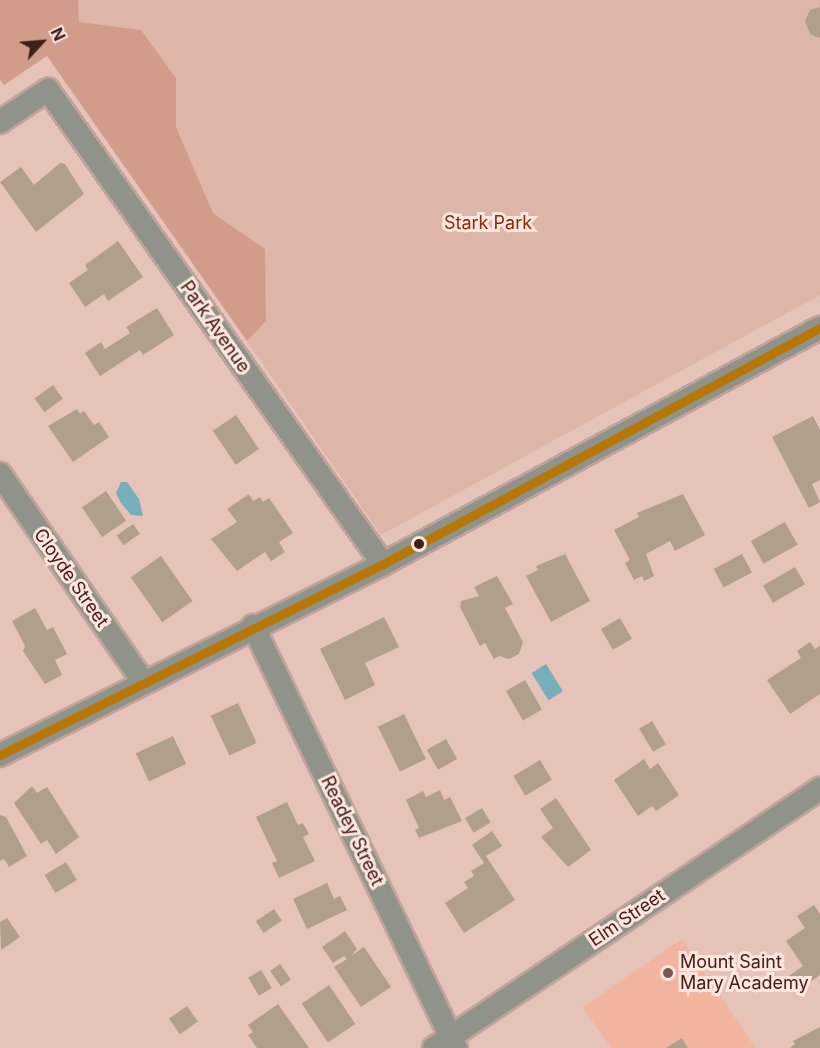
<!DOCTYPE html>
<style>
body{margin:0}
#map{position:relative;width:820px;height:1048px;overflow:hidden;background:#e5c3b8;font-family:Inter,sans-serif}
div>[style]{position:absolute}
.built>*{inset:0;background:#f2b39f}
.green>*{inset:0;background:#deb6a8}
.forest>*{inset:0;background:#d29c8b}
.water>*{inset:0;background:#78adbc;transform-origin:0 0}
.building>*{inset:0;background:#b09f8b;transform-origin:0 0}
.roads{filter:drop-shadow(2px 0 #c0a49b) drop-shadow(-2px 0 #c0a49b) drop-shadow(0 2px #c0a49b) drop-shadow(0 -2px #c0a49b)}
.minor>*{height:22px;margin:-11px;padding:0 11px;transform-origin:11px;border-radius:11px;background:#909389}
.bus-1>*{height:9px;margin:-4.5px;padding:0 4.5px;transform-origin:4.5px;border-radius:4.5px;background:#b67708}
.dots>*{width:16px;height:16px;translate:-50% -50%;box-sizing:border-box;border:3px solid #fee5dd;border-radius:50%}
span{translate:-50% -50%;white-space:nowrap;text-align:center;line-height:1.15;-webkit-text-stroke:6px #fee5dd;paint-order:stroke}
.park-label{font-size:18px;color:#822e0e}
.street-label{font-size:18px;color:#3e2016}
.poi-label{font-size:18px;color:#3e2016}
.left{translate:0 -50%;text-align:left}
.north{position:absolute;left:12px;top:12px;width:60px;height:60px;-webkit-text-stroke:4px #fee5dd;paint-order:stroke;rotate:64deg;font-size:16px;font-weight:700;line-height:24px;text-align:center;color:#3e2016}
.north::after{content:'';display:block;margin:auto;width:21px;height:27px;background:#3e2016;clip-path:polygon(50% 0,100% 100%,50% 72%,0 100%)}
</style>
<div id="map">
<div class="built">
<i style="clip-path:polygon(682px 939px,755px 1048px,611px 1048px,583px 1007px)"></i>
</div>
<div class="green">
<i style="clip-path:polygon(78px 0,820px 0,820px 295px,381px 535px,247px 341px,266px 321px,265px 249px,213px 213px,176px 127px,176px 78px,141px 30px,79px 23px)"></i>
</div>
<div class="forest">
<i style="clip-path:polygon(0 0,78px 0,79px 22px,141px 30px,176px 78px,176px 127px,213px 213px,265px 249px,266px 321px,247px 341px,47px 56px,4px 85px,0 80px)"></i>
</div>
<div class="water">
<i style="clip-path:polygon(121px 482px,127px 482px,139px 499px,143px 516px,131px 515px,121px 503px,116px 493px)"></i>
<i style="left:546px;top:664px;width:32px;height:17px;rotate:58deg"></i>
</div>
<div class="building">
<i style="clip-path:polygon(820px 7px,820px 38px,810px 34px,805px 21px,810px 10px)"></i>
<i style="clip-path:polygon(60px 163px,65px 164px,84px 194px,36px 232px,0 182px,21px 167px,34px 185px)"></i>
<i style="clip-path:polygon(118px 241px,143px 277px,108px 301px,104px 294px,85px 307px,69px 283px,88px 270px,85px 265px)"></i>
<i style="clip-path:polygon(157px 308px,174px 335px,143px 355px,140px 350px,100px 376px,85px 353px,101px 342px,105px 349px,130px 333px,126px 327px)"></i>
<i style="left:53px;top:385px;width:17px;height:23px;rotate:54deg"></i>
<i style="clip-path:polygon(77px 409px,80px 414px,84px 411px,94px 425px,99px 422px,109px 437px,73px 462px,48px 426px)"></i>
<i style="left:236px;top:415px;width:41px;height:28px;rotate:56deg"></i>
<i style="clip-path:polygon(813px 416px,820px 430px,820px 480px,812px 484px,820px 502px,809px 508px,772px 437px)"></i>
<i style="left:106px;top:491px;width:36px;height:29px;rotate:56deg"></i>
<i style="clip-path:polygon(249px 494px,253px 501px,260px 497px,263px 502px,269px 498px,293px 533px,279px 542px,285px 552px,271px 561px,265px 552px,237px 571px,211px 539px,237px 522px,227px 509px)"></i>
<i style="clip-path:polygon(683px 494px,705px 535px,675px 551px,670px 541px,646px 554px,654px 576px,644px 581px,642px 576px,634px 580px,625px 563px,630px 560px,614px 530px,639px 517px,637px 513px)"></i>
<i style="left:785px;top:522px;width:26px;height:39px;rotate:61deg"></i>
<i style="left:133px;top:524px;width:12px;height:20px;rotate:55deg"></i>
<i style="clip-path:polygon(565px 554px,590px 601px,551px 622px,526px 576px,538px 570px,536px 566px)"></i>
<i style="left:742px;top:554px;width:21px;height:32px;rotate:62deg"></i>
<i style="left:161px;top:556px;width:55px;height:37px;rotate:55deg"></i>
<i style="left:795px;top:567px;width:20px;height:37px;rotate:60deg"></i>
<i style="clip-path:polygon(497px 576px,513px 604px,505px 608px,523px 642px,519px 654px,509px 659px,499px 656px,494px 659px,485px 643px,480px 646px,460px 607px,461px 601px,479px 596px,474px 587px)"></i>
<i style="clip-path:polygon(35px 608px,47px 630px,53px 627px,67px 654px,55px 660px,62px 675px,45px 684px,23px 651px,25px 646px,12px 621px)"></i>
<i style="clip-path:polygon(384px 617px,399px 647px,365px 663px,375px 685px,345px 700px,320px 649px)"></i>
<i style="left:620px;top:618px;width:24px;height:22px;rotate:60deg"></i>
<i style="clip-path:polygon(810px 642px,815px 649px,820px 646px,820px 694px,790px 714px,767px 680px,801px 658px,797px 651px)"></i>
<i style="left:525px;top:680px;width:34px;height:22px;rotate:60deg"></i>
<i style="left:238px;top:703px;width:44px;height:30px;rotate:65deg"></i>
<i style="left:404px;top:714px;width:50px;height:29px;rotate:64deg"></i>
<i style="left:652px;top:721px;width:27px;height:15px;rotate:59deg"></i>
<i style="left:173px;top:736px;width:31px;height:41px;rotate:65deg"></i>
<i style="left:446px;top:739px;width:23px;height:22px;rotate:61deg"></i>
<i style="clip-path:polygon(644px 759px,650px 769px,658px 763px,679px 795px,656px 811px,652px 806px,638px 816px,614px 780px)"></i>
<i style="left:540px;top:760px;width:23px;height:31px;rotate:59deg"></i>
<i style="clip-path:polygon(32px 786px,37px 793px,47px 787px,79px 837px,56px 854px,47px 840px,41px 844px,14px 803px)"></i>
<i style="clip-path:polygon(440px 790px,444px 800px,450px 797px,462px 821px,419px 838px,415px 830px,419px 828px,406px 800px,423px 791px,426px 797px)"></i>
<i style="clip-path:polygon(556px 798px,591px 850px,568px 867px,541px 837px,553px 828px,540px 809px)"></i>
<i style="clip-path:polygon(287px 802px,298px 825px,303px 823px,309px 834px,303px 837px,315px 861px,279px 878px,272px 863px,277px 861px,256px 817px)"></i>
<i style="left:482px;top:808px;width:17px;height:20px;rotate:59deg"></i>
<i style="clip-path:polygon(0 815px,6px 817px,27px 856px,9px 867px,4px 859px,0 861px)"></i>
<i style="clip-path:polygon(492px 831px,502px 846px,486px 856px,515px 900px,464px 933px,445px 903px,468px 888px,464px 882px,474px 876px,471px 871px,484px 863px,472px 845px)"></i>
<i style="left:66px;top:862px;width:21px;height:25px;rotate:59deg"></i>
<i style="clip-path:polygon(327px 883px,334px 899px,340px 896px,347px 910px,307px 929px,293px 899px)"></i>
<i style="clip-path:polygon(814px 905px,820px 914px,820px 975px,796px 992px,786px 978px,803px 966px,786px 941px,805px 928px,797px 916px)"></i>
<i style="left:274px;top:909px;width:14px;height:22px;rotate:56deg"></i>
<i style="clip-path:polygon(7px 918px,20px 937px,1px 950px,0 922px)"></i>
<i style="clip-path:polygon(345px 931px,357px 949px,351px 956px,364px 947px,391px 987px,361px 1007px,334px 967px,347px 959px,344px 956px,333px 963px,322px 947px)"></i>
<i style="left:280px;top:964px;width:19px;height:12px;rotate:55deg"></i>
<i style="left:261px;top:970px;width:21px;height:15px;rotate:59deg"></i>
<i style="left:329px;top:985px;width:47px;height:33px;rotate:56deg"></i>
<i style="clip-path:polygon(278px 1004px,309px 1048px,257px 1048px,248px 1035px,253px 1032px,248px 1025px)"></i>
<i style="left:187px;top:1006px;width:19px;height:22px;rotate:55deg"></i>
<i style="clip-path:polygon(820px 1027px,820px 1048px,790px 1048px,795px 1044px,793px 1041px)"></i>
<i style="clip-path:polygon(682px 1038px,688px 1048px,666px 1048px)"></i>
</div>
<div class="roads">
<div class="minor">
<i style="left:0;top:122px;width:58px;rotate:-33.7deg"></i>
<i style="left:48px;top:90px;width:580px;rotate:54.75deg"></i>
<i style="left:0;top:474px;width:252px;rotate:55.4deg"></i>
<i style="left:253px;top:626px;width:468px;rotate:64.3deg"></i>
<i style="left:0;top:755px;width:428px;rotate:-26.5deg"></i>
<i style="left:383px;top:564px;width:497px;rotate:-28.4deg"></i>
<i style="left:434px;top:1048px;width:465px;rotate:-33.9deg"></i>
</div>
</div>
<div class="bus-1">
<i style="left:0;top:755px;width:428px;rotate:-26.5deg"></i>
<i style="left:383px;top:564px;width:497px;rotate:-28.4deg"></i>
</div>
<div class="dots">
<i style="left:419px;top:544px;background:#3e2016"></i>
<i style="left:668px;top:973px;background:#78594f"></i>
</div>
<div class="park-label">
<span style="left:488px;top:223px">Stark Park</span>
</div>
<div class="street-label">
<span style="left:215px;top:327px;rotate:55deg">Park Avenue</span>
<span style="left:71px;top:578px;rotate:55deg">Cloyde Street</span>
<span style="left:352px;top:831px;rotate:64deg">Readey Street</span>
<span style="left:627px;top:918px;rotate:-34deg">Elm Street</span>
</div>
<div class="poi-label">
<span class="left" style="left:680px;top:973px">Mount Saint<br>Mary Academy</span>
</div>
<div class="north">N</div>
</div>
